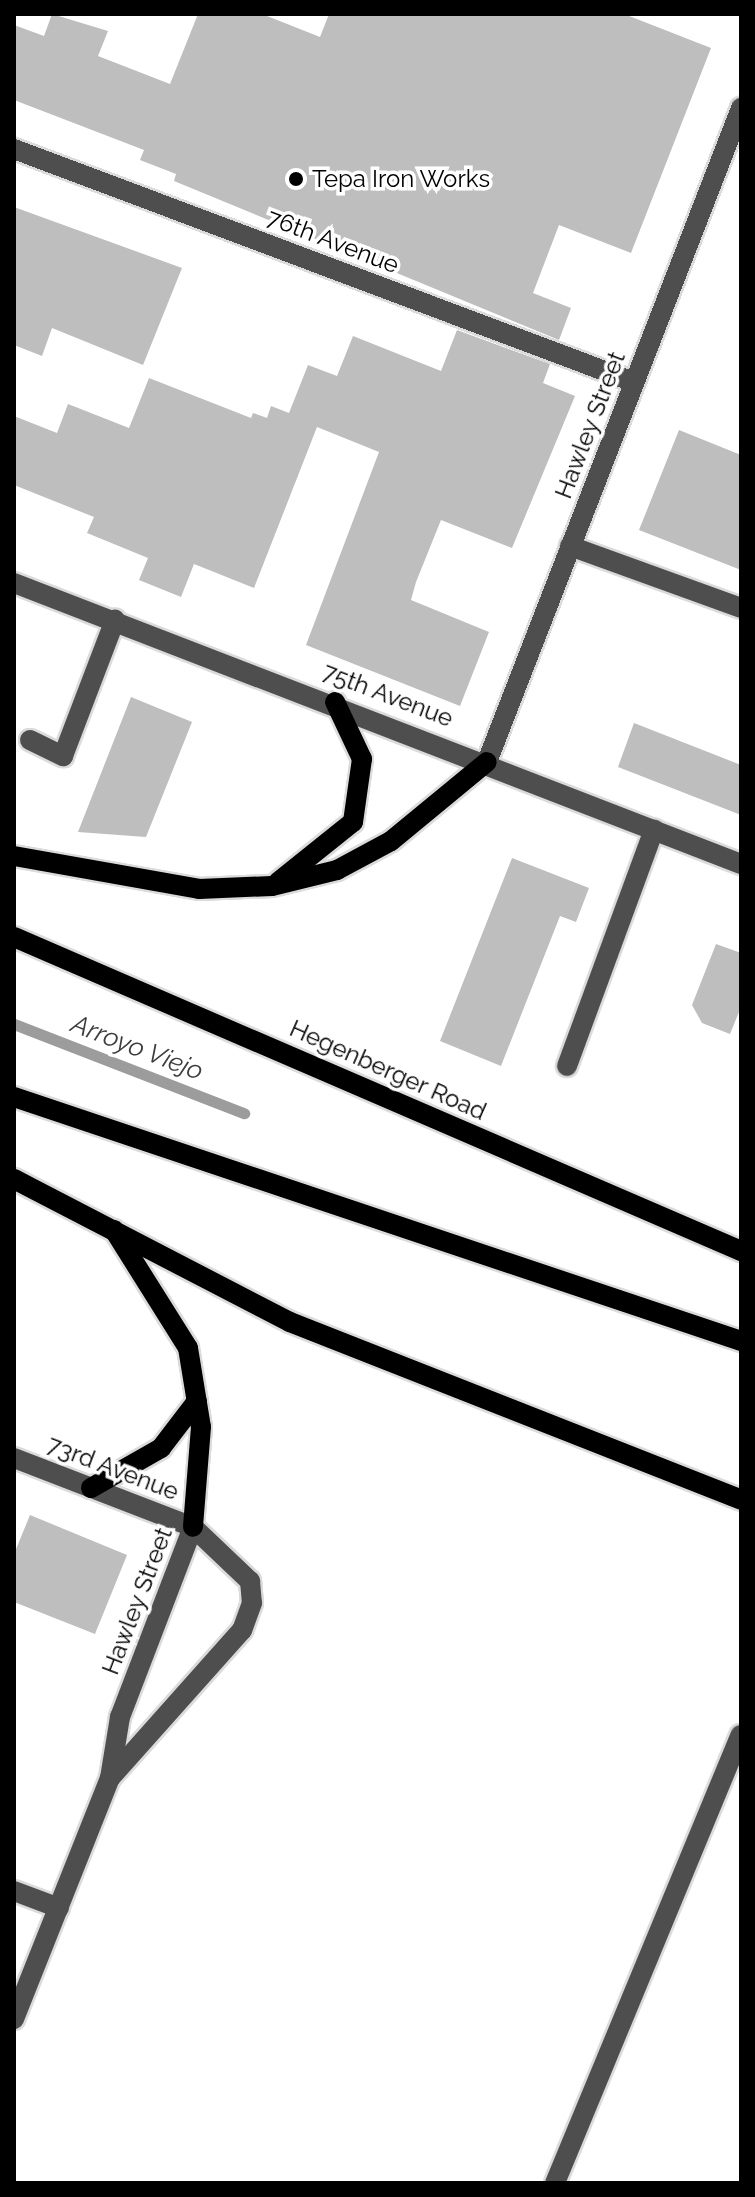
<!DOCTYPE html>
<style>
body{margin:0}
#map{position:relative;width:755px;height:2197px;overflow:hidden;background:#fff;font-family:Raleway,sans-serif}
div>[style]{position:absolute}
.stream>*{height:11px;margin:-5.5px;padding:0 5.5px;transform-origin:5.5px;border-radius:5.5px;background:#9c9c9c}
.building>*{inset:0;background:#bebebe}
.roads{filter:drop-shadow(2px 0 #dbdbdb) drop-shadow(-2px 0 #dbdbdb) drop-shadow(0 2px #dbdbdb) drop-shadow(0 -2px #dbdbdb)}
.minor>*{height:20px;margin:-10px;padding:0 10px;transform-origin:10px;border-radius:10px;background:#4e4e4e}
.major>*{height:20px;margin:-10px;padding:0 10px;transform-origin:10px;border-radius:10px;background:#000}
.dots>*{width:22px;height:22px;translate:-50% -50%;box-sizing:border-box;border:4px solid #fff;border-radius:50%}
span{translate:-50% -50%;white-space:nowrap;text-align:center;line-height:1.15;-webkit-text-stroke:7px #fff;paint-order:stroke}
.poi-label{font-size:24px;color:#000}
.left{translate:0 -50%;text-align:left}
.street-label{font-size:24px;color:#000}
.water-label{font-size:26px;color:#3d3d3d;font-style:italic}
.frame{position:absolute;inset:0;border:16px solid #000;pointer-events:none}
</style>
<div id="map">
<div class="stream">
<i style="left:14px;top:1024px;width:247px;rotate:21.2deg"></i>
</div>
<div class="building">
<i style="clip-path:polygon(52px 14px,108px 31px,98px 56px,170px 84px,198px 14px,262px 14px,320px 37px,329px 14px,624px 14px,711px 48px,631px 253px,559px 225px,533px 293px,571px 308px,559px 340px,174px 181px,176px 174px,140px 160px,144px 150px,14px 100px,14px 25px,44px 36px)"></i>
<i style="clip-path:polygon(14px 207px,182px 268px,143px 365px,52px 328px,42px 356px,14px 345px)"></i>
<i style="clip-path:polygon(457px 330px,550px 364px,543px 383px,575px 396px,512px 548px,441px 520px,416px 582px,411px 600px,489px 632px,460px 706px,306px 645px,379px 452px,317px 427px,254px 588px,194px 564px,181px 597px,139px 580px,148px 558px,87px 533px,94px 517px,14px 485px,14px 416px,57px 433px,68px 404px,129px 428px,149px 378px,251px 418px,253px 413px,267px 418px,271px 406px,289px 413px,308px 365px,337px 376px,353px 336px,441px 371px)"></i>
<i style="clip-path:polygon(679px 430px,741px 455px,741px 570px,639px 530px)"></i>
<i style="clip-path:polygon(131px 697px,192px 722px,146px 837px,78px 832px)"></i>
<i style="clip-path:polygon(634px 723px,741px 765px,741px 815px,618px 767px)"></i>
<i style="clip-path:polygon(512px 858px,589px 888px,576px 922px,560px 916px,501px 1066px,440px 1041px)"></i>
<i style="clip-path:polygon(716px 944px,741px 953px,741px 1007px,730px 1034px,702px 1023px,692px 1005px)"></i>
<i style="clip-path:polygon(30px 1515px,127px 1555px,95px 1634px,14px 1602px,14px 1554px)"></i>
</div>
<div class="roads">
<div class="minor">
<i style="left:14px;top:149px;width:662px;rotate:20.6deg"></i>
<i style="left:570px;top:546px;width:182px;rotate:19.9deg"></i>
<i style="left:14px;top:583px;width:779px;rotate:21.13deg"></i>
<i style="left:30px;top:740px;width:37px;rotate:26deg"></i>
<i style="left:63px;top:756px;width:146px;rotate:-69.1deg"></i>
<i style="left:487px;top:762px;width:702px;rotate:-68.77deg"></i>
<i style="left:567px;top:1066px;width:252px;rotate:-69.8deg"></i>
<i style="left:14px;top:1458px;width:192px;rotate:21.1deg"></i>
<i style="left:193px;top:1527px;width:79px;rotate:43.5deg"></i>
<i style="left:250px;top:1581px;width:22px;rotate:85deg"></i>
<i style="left:252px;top:1603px;width:29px;rotate:110deg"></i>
<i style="left:242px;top:1630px;width:198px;rotate:131.7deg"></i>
<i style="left:14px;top:1891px;width:48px;rotate:20.7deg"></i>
<i style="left:14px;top:2019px;width:259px;rotate:-68.3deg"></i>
<i style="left:110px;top:1778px;width:62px;rotate:-80.7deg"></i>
<i style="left:120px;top:1717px;width:204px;rotate:-69deg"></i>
<i style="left:555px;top:2183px;width:485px;rotate:-67.5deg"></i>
</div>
<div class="major">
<i style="left:14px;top:856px;width:188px;rotate:10.1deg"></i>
<i style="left:199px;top:889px;width:73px;rotate:-2.4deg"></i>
<i style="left:272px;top:886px;width:67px;rotate:-13.8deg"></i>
<i style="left:337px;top:870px;width:61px;rotate:-28.2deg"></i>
<i style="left:391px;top:841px;width:124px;rotate:-39.5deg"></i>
<i style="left:278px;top:882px;width:96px;rotate:-38.7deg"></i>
<i style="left:353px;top:822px;width:64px;rotate:-81.9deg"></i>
<i style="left:362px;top:759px;width:63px;rotate:-115.3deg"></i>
<i style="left:14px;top:937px;width:792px;rotate:23.36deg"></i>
<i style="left:14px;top:1097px;width:767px;rotate:18.55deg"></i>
<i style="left:14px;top:1179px;width:311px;rotate:27.4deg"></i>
<i style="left:290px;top:1322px;width:485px;rotate:21.5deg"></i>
<i style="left:114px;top:1230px;width:139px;rotate:57.9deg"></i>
<i style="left:188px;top:1348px;width:80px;rotate:80.7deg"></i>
<i style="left:201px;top:1427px;width:100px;rotate:94.6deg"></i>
<i style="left:91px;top:1488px;width:81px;rotate:-29.7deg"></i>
<i style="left:161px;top:1448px;width:59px;rotate:-52.5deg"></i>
</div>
</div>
<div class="dots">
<i style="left:296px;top:179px;background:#000"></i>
</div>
<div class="poi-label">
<span class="left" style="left:312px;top:179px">Tepa Iron Works</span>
</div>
<div class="street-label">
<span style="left:333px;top:241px;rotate:21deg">76th Avenue</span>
<span style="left:590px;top:425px;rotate:-69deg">Hawley Street</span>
<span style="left:388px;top:695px;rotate:21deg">75th Avenue</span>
<span style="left:388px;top:1070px;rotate:24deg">Hegenberger Road</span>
<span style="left:113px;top:1468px;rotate:21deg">73rd Avenue</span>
<span style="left:137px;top:1601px;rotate:-69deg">Hawley Street</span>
</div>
<div class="water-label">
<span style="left:137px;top:1048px;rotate:21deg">Arroyo Viejo</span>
</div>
<div class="frame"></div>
</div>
